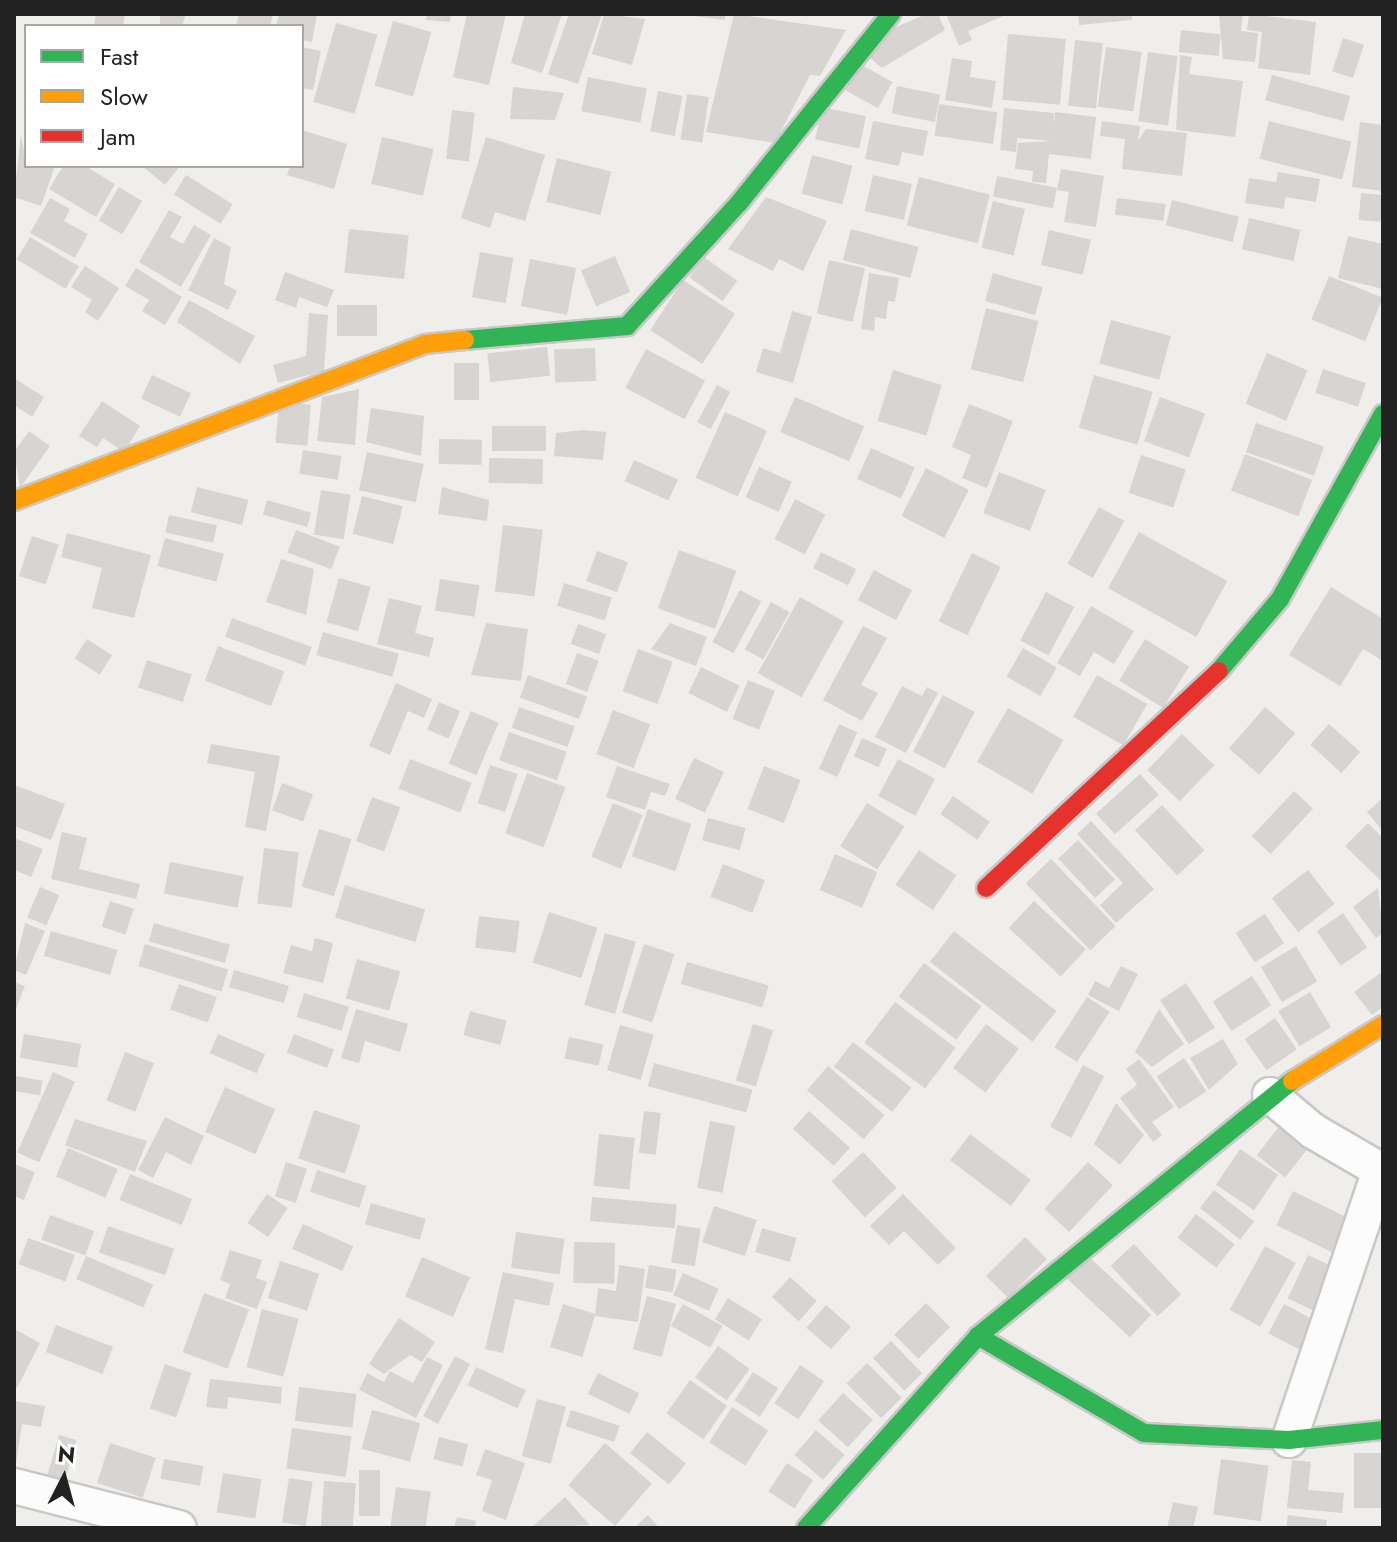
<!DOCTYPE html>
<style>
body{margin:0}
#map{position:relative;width:1397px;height:1542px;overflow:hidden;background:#f0eeeb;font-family:Jost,sans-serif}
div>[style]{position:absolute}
.building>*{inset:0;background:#d7d4d2;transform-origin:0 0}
.roads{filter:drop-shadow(2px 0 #c9c8c7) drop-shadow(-2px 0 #c9c8c7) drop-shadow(0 2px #c9c8c7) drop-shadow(0 -2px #c9c8c7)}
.street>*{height:34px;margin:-17px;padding:0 17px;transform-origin:17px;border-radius:17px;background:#fdfcfc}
.fast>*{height:18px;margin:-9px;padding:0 9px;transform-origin:9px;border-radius:9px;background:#30b455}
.slow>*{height:18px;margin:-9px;padding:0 9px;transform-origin:9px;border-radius:9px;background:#ff9f0a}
.jam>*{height:18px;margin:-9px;padding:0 9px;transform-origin:9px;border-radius:9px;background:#e5322d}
span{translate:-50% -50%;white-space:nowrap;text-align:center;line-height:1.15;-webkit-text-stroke:7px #fff;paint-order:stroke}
.frame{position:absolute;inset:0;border:16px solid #222;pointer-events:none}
.legend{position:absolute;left:24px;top:24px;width:280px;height:144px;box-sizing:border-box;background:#fff;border:2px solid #a7a7a7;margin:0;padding:10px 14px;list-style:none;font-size:24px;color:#222}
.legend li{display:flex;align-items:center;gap:16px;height:40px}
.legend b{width:40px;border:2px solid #a7a7a7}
.north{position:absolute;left:24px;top:1438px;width:80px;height:80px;-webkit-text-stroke:6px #fff;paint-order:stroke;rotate:6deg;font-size:22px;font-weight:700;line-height:32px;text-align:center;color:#222}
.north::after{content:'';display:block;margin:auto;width:28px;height:36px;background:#222;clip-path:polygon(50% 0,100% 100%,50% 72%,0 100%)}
</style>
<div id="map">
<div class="building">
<i style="clip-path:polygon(96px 14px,125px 14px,123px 26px,94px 25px)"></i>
<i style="clip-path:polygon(160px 14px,186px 14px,182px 26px,160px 26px)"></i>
<i style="clip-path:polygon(239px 14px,273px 14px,270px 26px,236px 26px)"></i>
<i style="clip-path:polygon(279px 14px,317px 14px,312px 42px,302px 40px,302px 26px,276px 26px)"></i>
<i style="clip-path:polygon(427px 14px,451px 14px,450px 22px,426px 20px)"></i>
<i style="clip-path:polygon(467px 14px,506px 14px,489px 85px,453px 77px)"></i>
<i style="clip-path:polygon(525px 14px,562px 14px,542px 73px,511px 63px)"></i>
<i style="clip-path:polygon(569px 14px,602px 14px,578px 84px,548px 74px)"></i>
<i style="clip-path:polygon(604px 14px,645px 19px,632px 65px,592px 54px)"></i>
<i style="clip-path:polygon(679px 14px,725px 14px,725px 20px)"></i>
<i style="clip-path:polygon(734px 14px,846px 30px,820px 76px,810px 75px,775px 143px,706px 132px)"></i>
<i style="clip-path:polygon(927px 14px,938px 14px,945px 30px,882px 68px,865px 54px,891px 29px)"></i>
<i style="clip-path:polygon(946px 14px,1008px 14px,968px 31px,972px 40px,959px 46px)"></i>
<i style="clip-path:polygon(1078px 14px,1132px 14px,1132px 20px,1079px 25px)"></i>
<i style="clip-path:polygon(1219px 14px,1243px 14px,1241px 31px,1258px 33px,1255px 62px,1223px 59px)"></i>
<i style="clip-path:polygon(1249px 14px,1316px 22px,1310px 75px,1258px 68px,1262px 32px,1247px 30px)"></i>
<i style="left:393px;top:21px;width:40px;height:67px;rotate:16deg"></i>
<i style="left:336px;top:23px;width:43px;height:82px;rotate:16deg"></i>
<i style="left:1181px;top:30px;width:40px;height:22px;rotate:6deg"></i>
<i style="left:1008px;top:34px;width:58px;height:66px;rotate:5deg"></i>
<i style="left:1343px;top:38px;width:22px;height:35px;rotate:18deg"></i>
<i style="left:1075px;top:40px;width:28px;height:66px;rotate:6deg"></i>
<i style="clip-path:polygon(302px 47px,321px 51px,313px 90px,302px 88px)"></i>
<i style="left:1106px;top:47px;width:36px;height:60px;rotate:8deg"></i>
<i style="left:1148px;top:52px;width:30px;height:70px;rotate:8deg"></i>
<i style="clip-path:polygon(1180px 55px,1192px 57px,1189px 74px,1243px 81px,1235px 137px,1176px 130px)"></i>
<i style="clip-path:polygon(952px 58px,972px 61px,970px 77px,996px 81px,992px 108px,945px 100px)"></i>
<i style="left:860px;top:64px;width:37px;height:30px;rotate:29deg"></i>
<i style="left:1272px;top:75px;width:81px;height:26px;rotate:15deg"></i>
<i style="left:588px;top:77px;width:60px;height:35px;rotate:11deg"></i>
<i style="left:897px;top:86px;width:44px;height:28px;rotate:11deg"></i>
<i style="clip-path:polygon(513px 87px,564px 93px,555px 120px,510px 119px)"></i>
<i style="left:658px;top:91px;width:25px;height:41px;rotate:11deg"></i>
<i style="left:687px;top:94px;width:22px;height:46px;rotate:8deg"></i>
<i style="left:939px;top:104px;width:59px;height:32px;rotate:8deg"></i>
<i style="left:822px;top:107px;width:45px;height:33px;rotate:12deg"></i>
<i style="clip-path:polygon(1004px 108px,1054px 113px,1054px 125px,1055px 112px,1096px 117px,1091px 159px,1049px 154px,1046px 183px,1032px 182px,1033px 171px,1015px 169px,1018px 143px,1052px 141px,1017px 138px,1016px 152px,1000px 150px)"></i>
<i style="left:452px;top:110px;width:23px;height:49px;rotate:7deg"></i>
<i style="clip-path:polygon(873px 121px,928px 131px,923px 156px,902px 152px,899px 166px,865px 159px)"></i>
<i style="clip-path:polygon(1102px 121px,1140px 126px,1138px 141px,1146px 129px,1187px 133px,1182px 176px,1122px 169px,1125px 139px,1100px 136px)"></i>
<i style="left:1269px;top:121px;width:85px;height:39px;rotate:14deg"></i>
<i style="clip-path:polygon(1360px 122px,1383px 125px,1383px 191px,1352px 187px)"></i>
<i style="clip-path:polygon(302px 130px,347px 144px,334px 189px,287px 175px,290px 166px,302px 166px)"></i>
<i style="clip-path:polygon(21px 134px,26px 166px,55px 166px,41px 206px,14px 197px)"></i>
<i style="left:382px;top:137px;width:53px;height:48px;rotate:13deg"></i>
<i style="clip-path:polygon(486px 137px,545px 155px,525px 221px,495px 212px,490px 228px,461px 218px)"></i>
<i style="left:812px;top:155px;width:42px;height:40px;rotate:15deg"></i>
<i style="left:557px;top:158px;width:56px;height:45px;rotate:14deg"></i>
<i style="clip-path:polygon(63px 166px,85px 166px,115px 184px,96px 217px,49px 189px)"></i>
<i style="clip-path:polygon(142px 166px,180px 166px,165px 185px)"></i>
<i style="clip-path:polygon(1061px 169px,1104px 176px,1096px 227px,1064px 222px,1069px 192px,1057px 190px)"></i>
<i style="clip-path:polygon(1278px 172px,1320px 179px,1316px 202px,1285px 197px,1284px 209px,1245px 203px,1249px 178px,1276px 182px)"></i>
<i style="left:186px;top:175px;width:55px;height:23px;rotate:32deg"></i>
<i style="left:873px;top:175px;width:40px;height:37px;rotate:13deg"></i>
<i style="left:997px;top:176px;width:61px;height:21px;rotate:11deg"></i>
<i style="left:919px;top:177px;width:73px;height:50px;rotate:14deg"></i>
<i style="left:119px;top:187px;width:27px;height:39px;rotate:31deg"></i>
<i style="left:1361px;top:193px;width:22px;height:27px;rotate:5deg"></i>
<i style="clip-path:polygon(766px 197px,827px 221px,803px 271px,779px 259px,773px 271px,728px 249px)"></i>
<i style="clip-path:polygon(50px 198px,70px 209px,64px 221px,88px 234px,75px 258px,30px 233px)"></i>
<i style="left:1117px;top:198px;width:49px;height:17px;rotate:7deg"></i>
<i style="left:1172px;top:200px;width:69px;height:26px;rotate:14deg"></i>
<i style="left:993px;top:201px;width:33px;height:48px;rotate:14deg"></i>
<i style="clip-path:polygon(169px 210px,182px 217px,170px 237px,183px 244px,194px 225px,211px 235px,181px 287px,139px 262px)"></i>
<i style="left:1249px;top:218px;width:53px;height:32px;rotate:13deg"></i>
<i style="left:349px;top:229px;width:60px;height:44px;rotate:6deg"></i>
<i style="left:851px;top:229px;width:70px;height:32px;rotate:15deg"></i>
<i style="left:1049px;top:230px;width:43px;height:36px;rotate:13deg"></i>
<i style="clip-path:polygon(1348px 236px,1383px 244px,1383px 289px,1338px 278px)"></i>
<i style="left:30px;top:237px;width:57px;height:26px;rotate:31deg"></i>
<i style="clip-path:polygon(214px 238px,231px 247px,224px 284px,237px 291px,228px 310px,188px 290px)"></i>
<i style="left:480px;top:252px;width:34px;height:46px;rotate:10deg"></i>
<i style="left:615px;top:256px;width:39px;height:37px;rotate:67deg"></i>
<i style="left:704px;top:257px;width:41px;height:25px;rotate:36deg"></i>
<i style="left:530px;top:259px;width:47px;height:48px;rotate:11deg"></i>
<i style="left:829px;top:260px;width:37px;height:55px;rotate:13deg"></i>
<i style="clip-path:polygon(85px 266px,119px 288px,98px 321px,85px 312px,92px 300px,71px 287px)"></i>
<i style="clip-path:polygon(136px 268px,182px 297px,165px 325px,142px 311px,149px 300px,125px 286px)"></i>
<i style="clip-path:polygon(285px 272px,334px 290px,327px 307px,299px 297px,296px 308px,275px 300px)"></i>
<i style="clip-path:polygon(869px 273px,899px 278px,895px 302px,888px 301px,886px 319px,875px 317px,874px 331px,861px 329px)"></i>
<i style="left:993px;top:273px;width:52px;height:29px;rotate:16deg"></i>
<i style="left:1329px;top:276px;width:58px;height:47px;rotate:22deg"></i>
<i style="left:683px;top:280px;width:62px;height:60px;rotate:33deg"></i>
<i style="clip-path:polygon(189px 300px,255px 336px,240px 364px,177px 322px)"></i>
<i style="left:337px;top:305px;width:40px;height:31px"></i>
<i style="left:986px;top:308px;width:54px;height:63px;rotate:14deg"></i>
<i style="clip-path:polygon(792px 311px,812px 317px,793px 383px,756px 372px,763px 348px,780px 353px)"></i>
<i style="clip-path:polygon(309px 313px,328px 315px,324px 371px,278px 383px,273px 365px,306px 356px)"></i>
<i style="left:1111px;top:320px;width:62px;height:45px;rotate:15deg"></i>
<i style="left:547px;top:347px;width:29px;height:60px;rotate:84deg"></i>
<i style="left:595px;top:348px;width:33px;height:41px;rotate:88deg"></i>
<i style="left:646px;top:349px;width:67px;height:44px;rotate:28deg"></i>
<i style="left:1267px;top:353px;width:44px;height:55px;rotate:23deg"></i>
<i style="left:454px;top:363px;width:25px;height:37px"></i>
<i style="left:1323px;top:369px;width:45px;height:25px;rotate:18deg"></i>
<i style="left:893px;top:370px;width:51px;height:53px;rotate:17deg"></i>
<i style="left:152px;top:375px;width:43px;height:26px;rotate:25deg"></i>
<i style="left:1094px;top:375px;width:61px;height:55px;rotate:16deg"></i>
<i style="clip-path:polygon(14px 378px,44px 397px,32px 417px,14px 405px)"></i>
<i style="left:717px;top:385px;width:15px;height:42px;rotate:28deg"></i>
<i style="clip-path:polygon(359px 389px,355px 445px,317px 441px,322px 397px)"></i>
<i style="left:795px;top:397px;width:75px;height:38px;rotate:23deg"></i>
<i style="left:1160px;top:397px;width:48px;height:47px;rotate:20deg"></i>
<i style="clip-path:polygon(102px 401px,140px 426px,124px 452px,103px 438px,97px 447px,79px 436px)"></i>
<i style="left:279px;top:402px;width:32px;height:41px;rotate:5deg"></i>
<i style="clip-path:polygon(969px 404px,1013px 421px,987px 488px,962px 478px,971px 455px,952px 447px)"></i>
<i style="clip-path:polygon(371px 408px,424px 416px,421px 456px,366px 442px)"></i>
<i style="left:725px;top:412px;width:46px;height:72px;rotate:24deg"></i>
<i style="left:1256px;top:423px;width:72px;height:31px;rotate:19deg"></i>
<i style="left:492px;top:426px;width:54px;height:25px"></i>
<i style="clip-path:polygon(583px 430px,606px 432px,603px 460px,554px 456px,556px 433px)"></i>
<i style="clip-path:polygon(29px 431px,50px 446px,20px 488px,14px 452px)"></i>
<i style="left:439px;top:439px;width:43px;height:25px;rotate:1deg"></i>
<i style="left:871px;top:448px;width:48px;height:34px;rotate:24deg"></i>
<i style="left:303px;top:450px;width:39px;height:24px;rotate:9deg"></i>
<i style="left:367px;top:452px;width:58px;height:39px;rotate:12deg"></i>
<i style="left:1245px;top:454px;width:72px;height:39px;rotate:21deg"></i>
<i style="left:1141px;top:455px;width:47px;height:40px;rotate:18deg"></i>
<i style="left:489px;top:458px;width:54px;height:25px;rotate:1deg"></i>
<i style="left:634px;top:460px;width:48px;height:23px;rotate:24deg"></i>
<i style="left:759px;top:467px;width:36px;height:33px;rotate:24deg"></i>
<i style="left:926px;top:468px;width:48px;height:54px;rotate:27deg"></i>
<i style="left:999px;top:472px;width:50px;height:44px;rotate:21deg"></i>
<i style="left:197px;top:487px;width:53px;height:26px;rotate:14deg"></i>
<i style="clip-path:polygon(442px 487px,489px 500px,487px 521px,438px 514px)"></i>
<i style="left:321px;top:490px;width:30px;height:45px;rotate:9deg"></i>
<i style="left:362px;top:496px;width:42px;height:39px;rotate:14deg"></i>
<i style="left:795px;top:499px;width:34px;height:45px;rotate:27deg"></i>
<i style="left:267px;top:500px;width:46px;height:15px;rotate:16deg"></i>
<i style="left:1099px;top:507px;width:29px;height:65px;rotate:29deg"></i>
<i style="left:169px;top:515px;width:49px;height:18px;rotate:12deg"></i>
<i style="left:503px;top:525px;width:40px;height:67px;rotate:7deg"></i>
<i style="left:296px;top:530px;width:47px;height:24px;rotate:21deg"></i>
<i style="left:1139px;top:532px;width:101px;height:64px;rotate:29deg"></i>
<i style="clip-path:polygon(67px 533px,151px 555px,134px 618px,92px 608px,102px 568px,61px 557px)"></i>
<i style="left:32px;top:536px;width:28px;height:42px;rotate:18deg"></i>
<i style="left:165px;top:538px;width:61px;height:29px;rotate:15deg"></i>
<i style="left:679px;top:550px;width:61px;height:62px;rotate:20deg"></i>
<i style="left:597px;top:551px;width:33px;height:32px;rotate:20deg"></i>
<i style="left:821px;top:552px;width:39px;height:18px;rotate:26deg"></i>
<i style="left:972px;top:553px;width:32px;height:76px;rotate:26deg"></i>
<i style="clip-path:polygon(281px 559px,314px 569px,306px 615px,266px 602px)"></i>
<i style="left:874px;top:570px;width:43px;height:34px;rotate:28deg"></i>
<i style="left:339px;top:578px;width:33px;height:46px;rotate:16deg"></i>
<i style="left:440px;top:579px;width:40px;height:32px;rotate:9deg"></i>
<i style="left:564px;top:583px;width:50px;height:24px;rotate:17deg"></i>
<i style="clip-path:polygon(1331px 587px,1383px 619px,1383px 661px,1363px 649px,1340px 686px,1289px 655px)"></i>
<i style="left:740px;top:590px;width:24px;height:59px;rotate:28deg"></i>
<i style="left:1046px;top:592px;width:32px;height:55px;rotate:28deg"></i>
<i style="left:800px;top:597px;width:50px;height:87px;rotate:29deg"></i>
<i style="clip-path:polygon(389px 598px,422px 606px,415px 633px,434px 638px,429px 657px,377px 644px)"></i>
<i style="left:771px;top:602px;width:21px;height:54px;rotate:29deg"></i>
<i style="clip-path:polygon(1091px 606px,1134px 631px,1114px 664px,1094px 652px,1080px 676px,1057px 663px)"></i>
<i style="left:232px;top:618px;width:85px;height:20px;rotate:20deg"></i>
<i style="clip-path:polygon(486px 623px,528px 629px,521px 681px,471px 675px)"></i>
<i style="clip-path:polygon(670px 623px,707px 637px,696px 666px,651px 649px)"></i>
<i style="left:578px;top:624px;width:30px;height:21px;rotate:20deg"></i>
<i style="clip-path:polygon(863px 626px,887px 638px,861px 685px,878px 693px,862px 721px,823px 700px)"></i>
<i style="left:323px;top:632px;width:79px;height:24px;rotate:16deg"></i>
<i style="left:87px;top:639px;width:30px;height:23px;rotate:33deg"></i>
<i style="left:1145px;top:639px;width:52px;height:49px;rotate:32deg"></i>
<i style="left:218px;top:646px;width:71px;height:37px;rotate:21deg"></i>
<i style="left:1023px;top:648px;width:39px;height:33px;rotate:30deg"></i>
<i style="left:638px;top:649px;width:37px;height:45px;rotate:20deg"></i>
<i style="left:577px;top:653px;width:23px;height:33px;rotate:20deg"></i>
<i style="left:147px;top:660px;width:47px;height:29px;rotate:18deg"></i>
<i style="left:701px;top:667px;width:43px;height:29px;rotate:26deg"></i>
<i style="left:528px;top:675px;width:63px;height:24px;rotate:20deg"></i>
<i style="left:1097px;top:675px;width:58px;height:48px;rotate:30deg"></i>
<i style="left:748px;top:680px;width:29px;height:42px;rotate:22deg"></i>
<i style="clip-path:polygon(396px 683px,432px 699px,424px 718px,408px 711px,390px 755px,369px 746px)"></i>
<i style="clip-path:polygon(902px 686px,922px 696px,927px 687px,938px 693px,906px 753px,875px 737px)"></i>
<i style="left:943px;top:695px;width:36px;height:64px;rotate:28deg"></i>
<i style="left:439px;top:702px;width:23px;height:30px;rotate:23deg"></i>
<i style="left:519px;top:707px;width:59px;height:22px;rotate:19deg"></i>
<i style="left:1265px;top:707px;width:40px;height:55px;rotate:41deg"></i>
<i style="left:1008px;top:708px;width:64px;height:62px;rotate:30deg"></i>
<i style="left:613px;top:710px;width:40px;height:47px;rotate:21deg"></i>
<i style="left:471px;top:711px;width:30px;height:57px;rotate:23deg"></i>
<i style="left:839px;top:724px;width:20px;height:49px;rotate:24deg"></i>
<i style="left:1329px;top:724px;width:42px;height:28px;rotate:42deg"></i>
<i style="left:509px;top:732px;width:61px;height:30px;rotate:19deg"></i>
<i style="left:1182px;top:734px;width:45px;height:50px;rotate:44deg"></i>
<i style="left:862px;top:738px;width:27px;height:20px;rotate:24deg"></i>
<i style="clip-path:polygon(211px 744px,280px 756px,266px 831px,245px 827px,255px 772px,207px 763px)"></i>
<i style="left:694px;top:758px;width:33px;height:45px;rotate:25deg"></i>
<i style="left:410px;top:759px;width:66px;height:32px;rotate:21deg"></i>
<i style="left:898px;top:759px;width:42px;height:42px;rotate:28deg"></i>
<i style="left:490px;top:765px;width:29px;height:40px;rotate:18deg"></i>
<i style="clip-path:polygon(617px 766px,670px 784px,665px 796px,651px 792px,645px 810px,606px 797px)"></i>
<i style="left:764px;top:766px;width:39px;height:46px;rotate:21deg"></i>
<i style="left:527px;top:773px;width:41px;height:64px;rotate:20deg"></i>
<i style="left:1140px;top:774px;width:28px;height:59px;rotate:48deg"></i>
<i style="left:282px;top:783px;width:33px;height:29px;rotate:20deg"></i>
<i style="clip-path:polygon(14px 785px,65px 804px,51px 840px,14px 826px)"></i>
<i style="left:1294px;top:791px;width:26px;height:62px;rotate:43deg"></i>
<i style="left:953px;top:796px;width:45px;height:22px;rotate:35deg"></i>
<i style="left:372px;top:797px;width:30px;height:47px;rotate:20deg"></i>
<i style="clip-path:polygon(1383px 798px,1383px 831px,1367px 812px)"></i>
<i style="left:613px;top:803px;width:32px;height:58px;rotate:22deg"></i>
<i style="left:867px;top:803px;width:44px;height:51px;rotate:32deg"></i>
<i style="left:1162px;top:805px;width:62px;height:37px;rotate:47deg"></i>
<i style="left:648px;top:809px;width:46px;height:50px;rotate:19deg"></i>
<i style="left:708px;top:818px;width:39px;height:23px;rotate:15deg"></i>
<i style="clip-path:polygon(1091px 821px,1154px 889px,1116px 923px,1100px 905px,1123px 883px,1077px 834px)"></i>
<i style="clip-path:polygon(1368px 823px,1383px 838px,1381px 881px,1345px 846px)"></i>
<i style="left:319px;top:829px;width:34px;height:60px;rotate:17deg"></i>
<i style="clip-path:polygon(62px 832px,87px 838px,79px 869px,140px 884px,136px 899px,51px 879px)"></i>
<i style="clip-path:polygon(14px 838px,43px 849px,31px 877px,14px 870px)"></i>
<i style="left:1078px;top:840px;width:54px;height:27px;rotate:47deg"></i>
<i style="left:264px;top:848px;width:35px;height:56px;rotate:7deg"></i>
<i style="left:919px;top:850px;width:45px;height:42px;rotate:34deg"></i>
<i style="left:835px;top:854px;width:46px;height:39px;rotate:23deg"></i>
<i style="left:1051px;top:859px;width:93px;height:35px;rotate:46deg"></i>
<i style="left:170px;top:862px;width:75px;height:32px;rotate:11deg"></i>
<i style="left:723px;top:864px;width:45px;height:35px;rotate:21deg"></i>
<i style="left:1308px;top:870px;width:43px;height:46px;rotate:52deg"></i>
<i style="left:345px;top:885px;width:84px;height:34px;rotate:17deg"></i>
<i style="left:40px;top:887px;width:21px;height:33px;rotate:23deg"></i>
<i style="clip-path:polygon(1378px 888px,1383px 933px,1376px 938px,1353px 907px)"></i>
<i style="left:110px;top:901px;width:25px;height:27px;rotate:18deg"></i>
<i style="left:1034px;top:901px;width:71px;height:37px;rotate:43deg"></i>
<i style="left:549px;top:912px;width:51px;height:53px;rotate:18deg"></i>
<i style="left:1343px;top:913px;width:42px;height:32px;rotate:55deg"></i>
<i style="left:1265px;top:914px;width:35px;height:35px;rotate:57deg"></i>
<i style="left:479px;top:916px;width:41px;height:32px;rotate:7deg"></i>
<i style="clip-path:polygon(25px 923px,45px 931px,26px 975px,14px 970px)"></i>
<i style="left:154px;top:923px;width:79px;height:19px;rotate:16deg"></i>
<i style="left:51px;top:931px;width:69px;height:26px;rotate:16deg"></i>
<i style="left:954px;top:931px;width:130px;height:39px;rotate:38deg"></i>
<i style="left:605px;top:933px;width:32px;height:75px;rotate:16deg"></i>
<i style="clip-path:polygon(315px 938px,333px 943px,323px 983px,283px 973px,291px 945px,312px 951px)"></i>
<i style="left:145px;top:944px;width:87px;height:23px;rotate:17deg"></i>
<i style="left:644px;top:944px;width:32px;height:72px;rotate:18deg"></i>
<i style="left:1296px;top:946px;width:41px;height:41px;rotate:59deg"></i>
<i style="left:357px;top:959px;width:45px;height:41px;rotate:16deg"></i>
<i style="left:687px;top:962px;width:85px;height:23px;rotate:16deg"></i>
<i style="left:924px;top:963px;width:72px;height:42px;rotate:37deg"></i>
<i style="clip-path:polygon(1121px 966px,1138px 974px,1119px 1011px,1088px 995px,1095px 981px,1109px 988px)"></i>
<i style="left:234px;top:970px;width:57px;height:18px;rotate:16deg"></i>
<i style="clip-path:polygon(1383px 971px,1383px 1007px,1372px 1015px,1354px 992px)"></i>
<i style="left:1252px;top:976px;width:35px;height:47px;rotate:57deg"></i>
<i style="clip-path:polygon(14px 982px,25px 986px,14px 1014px)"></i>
<i style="left:1186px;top:983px;width:53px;height:31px;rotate:57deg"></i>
<i style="left:179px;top:984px;width:40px;height:27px;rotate:19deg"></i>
<i style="left:1310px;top:992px;width:41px;height:37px;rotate:59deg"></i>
<i style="left:304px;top:993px;width:47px;height:25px;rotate:17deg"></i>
<i style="left:1087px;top:997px;width:27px;height:60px;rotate:33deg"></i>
<i style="left:895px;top:1002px;width:76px;height:51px;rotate:37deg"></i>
<i style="clip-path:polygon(356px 1009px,408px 1024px,400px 1052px,365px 1041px,359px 1063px,341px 1058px)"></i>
<i style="clip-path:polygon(1159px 1009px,1184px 1044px,1152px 1067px,1135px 1052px)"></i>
<i style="left:470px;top:1011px;width:38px;height:25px;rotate:15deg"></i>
<i style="left:1275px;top:1018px;width:38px;height:37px;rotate:55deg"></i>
<i style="left:753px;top:1024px;width:21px;height:59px;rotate:17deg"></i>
<i style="left:986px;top:1024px;width:41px;height:55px;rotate:37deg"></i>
<i style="left:620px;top:1025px;width:35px;height:47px;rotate:16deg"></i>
<i style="left:24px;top:1034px;width:58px;height:24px;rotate:10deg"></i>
<i style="left:218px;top:1034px;width:51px;height:21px;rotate:23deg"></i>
<i style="left:294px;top:1034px;width:43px;height:20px;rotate:21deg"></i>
<i style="left:569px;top:1037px;width:35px;height:22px;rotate:12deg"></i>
<i style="clip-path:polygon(1223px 1039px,1238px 1064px,1209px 1090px,1190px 1058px)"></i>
<i style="left:853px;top:1042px;width:74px;height:31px;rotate:38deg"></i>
<i style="left:125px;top:1052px;width:31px;height:52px;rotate:21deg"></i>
<i style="left:1184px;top:1058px;width:40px;height:33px;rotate:56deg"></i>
<i style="clip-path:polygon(1139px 1059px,1174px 1107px,1152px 1122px,1162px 1135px,1153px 1142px,1120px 1098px,1137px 1085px,1126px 1069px)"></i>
<i style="left:654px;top:1063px;width:102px;height:24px;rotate:15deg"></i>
<i style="left:1083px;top:1065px;width:24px;height:70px;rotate:28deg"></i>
<i style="left:828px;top:1066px;width:75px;height:32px;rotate:41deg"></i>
<i style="left:53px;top:1072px;width:24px;height:88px;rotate:24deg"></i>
<i style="left:16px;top:1076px;width:27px;height:15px;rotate:10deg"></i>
<i style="left:225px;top:1087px;width:55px;height:49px;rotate:24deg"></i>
<i style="clip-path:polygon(1116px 1103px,1144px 1135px,1120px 1165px,1094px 1144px)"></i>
<i style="left:314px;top:1110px;width:49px;height:51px;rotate:18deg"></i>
<i style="left:644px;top:1111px;width:17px;height:42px;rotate:7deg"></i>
<i style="left:809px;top:1111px;width:55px;height:24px;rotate:42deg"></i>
<i style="clip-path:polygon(165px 1117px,204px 1136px,191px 1165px,166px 1152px,153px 1178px,138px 1170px)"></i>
<i style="clip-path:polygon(75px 1119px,147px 1141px,135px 1172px,65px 1145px)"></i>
<i style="left:710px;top:1121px;width:26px;height:68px;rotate:11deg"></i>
<i style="left:1282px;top:1123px;width:36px;height:41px;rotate:38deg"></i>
<i style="left:599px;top:1134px;width:36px;height:52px;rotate:6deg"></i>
<i style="left:970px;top:1134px;width:76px;height:33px;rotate:37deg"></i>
<i style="left:68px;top:1148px;width:54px;height:31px;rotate:23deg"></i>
<i style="left:1240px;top:1149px;width:46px;height:43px;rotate:34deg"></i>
<i style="left:863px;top:1152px;width:49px;height:43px;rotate:47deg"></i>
<i style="left:286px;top:1162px;width:22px;height:36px;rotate:18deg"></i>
<i style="left:1088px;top:1162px;width:34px;height:64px;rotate:43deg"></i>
<i style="clip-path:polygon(14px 1164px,35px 1172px,24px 1200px,14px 1196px)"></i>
<i style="left:317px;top:1170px;width:52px;height:23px;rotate:18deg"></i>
<i style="left:130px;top:1174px;width:67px;height:28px;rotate:22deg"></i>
<i style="left:1214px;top:1190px;width:51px;height:23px;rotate:38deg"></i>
<i style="left:1293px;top:1191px;width:62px;height:38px;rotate:26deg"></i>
<i style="left:267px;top:1194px;width:25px;height:35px;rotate:34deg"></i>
<i style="clip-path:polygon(903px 1194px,956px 1248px,938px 1265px,904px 1231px,889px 1245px,870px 1226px)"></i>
<i style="left:592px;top:1197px;width:85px;height:24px;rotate:5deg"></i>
<i style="left:371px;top:1203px;width:57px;height:22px;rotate:16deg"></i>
<i style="left:714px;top:1206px;width:45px;height:38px;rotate:18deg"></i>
<i style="left:1196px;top:1214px;width:49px;height:30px;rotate:38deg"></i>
<i style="left:50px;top:1215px;width:47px;height:26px;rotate:20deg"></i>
<i style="left:303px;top:1224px;width:55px;height:27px;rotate:24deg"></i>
<i style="left:677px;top:1225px;width:24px;height:38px;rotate:9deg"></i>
<i style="left:108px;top:1226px;width:70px;height:28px;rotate:19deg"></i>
<i style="left:762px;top:1228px;width:36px;height:25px;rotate:16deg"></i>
<i style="left:516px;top:1232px;width:49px;height:36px;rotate:8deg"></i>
<i style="left:1025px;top:1237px;width:31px;height:55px;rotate:45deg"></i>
<i style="left:28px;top:1238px;width:50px;height:28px;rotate:20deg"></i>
<i style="left:574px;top:1242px;width:41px;height:41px;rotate:1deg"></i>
<i style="left:1134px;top:1244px;width:69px;height:32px;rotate:47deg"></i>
<i style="left:1265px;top:1246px;width:35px;height:73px;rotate:29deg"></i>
<i style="clip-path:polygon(230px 1250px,262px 1260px,256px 1278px,267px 1282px,257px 1309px,225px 1298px,230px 1284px,220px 1280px)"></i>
<i style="left:1086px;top:1254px;width:89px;height:31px;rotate:43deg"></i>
<i style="left:1308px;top:1255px;width:33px;height:48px;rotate:25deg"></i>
<i style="left:86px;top:1256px;width:73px;height:25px;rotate:23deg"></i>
<i style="left:422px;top:1257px;width:52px;height:43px;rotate:23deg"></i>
<i style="left:280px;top:1261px;width:41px;height:39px;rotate:18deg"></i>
<i style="clip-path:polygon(619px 1265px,645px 1269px,638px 1322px,595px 1316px,598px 1288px,616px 1291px)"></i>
<i style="left:649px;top:1265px;width:28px;height:23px;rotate:10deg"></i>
<i style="clip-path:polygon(503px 1272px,554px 1283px,549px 1306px,515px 1299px,503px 1353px,485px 1349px)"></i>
<i style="left:683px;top:1273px;width:39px;height:24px;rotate:24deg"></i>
<i style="left:790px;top:1277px;width:36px;height:27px;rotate:42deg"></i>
<i style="left:204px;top:1293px;width:48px;height:63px;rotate:20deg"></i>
<i style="left:647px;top:1296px;width:30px;height:55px;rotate:15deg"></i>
<i style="left:728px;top:1298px;width:40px;height:25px;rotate:32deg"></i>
<i style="left:926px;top:1303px;width:34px;height:45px;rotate:45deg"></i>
<i style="left:563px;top:1304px;width:34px;height:45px;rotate:17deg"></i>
<i style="left:683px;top:1304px;width:45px;height:25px;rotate:29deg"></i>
<i style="left:1284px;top:1304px;width:38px;height:33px;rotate:28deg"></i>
<i style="left:826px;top:1305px;width:33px;height:30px;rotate:41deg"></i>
<i style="left:262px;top:1309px;width:38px;height:60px;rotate:15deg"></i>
<i style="clip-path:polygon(399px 1318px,435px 1342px,422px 1362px,410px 1355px,384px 1374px,369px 1364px)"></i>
<i style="left:56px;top:1325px;width:61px;height:29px;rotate:21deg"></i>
<i style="clip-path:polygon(14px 1329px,40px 1343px,17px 1388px,14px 1387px)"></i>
<i style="left:891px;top:1341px;width:45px;height:25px;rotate:46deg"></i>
<i style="left:718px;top:1346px;width:39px;height:39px;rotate:36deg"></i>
<i style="left:455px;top:1356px;width:17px;height:68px;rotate:28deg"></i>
<i style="clip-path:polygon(427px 1357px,443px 1365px,416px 1418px,359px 1390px,367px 1373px,384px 1382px,390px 1371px,413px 1383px)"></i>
<i style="left:867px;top:1363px;width:49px;height:29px;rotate:45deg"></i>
<i style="left:165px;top:1364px;width:28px;height:47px;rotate:19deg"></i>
<i style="left:800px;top:1365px;width:29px;height:46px;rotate:34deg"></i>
<i style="left:476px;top:1367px;width:55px;height:20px;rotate:25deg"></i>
<i style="left:753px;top:1372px;width:30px;height:34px;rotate:33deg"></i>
<i style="left:598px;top:1373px;width:46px;height:23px;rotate:26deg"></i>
<i style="clip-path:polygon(210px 1379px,282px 1387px,281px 1404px,228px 1397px,227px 1409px,206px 1407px)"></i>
<i style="left:690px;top:1380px;width:45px;height:41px;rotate:35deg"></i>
<i style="left:299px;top:1387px;width:58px;height:34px;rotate:7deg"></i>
<i style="left:843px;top:1393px;width:40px;height:37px;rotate:42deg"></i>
<i style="left:537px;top:1399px;width:30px;height:59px;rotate:15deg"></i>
<i style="clip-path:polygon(14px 1401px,45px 1406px,41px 1427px,22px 1424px,16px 1463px)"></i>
<i style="left:732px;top:1407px;width:43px;height:42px;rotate:33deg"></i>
<i style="left:372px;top:1410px;width:50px;height:40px;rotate:15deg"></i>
<i style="left:571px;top:1410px;width:51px;height:17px;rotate:18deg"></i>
<i style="left:292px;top:1428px;width:60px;height:41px;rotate:8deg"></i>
<i style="left:816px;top:1430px;width:38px;height:33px;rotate:41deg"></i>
<i style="left:647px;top:1432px;width:50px;height:27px;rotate:39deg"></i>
<i style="left:59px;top:1435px;width:18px;height:45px;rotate:16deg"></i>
<i style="left:439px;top:1437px;width:30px;height:23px;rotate:14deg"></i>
<i style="left:110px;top:1443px;width:48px;height:42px;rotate:18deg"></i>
<i style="left:605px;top:1443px;width:62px;height:56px;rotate:41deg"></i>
<i style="clip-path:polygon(485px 1449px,525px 1463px,506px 1520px,482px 1511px,492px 1480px,476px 1475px)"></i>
<i style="left:1354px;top:1453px;width:27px;height:55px"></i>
<i style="left:164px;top:1459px;width:40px;height:20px;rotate:10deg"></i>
<i style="left:1221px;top:1459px;width:48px;height:56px;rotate:8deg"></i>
<i style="clip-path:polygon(1292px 1460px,1311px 1462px,1308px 1490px,1344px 1493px,1342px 1513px,1287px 1508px)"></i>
<i style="left:787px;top:1463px;width:31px;height:34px;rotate:33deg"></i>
<i style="left:380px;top:1470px;width:46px;height:21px;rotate:90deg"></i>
<i style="left:223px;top:1473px;width:39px;height:40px;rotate:9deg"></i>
<i style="left:289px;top:1478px;width:24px;height:45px;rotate:9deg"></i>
<i style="left:324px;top:1481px;width:32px;height:47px;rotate:4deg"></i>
<i style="left:396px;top:1487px;width:35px;height:41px;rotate:8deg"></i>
<i style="clip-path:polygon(565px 1497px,590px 1525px,531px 1528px)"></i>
<i style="clip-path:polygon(1173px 1502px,1198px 1507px,1193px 1528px,1167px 1528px)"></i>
<i style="clip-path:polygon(648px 1515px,659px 1528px,634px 1528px)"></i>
<i style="clip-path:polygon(1288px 1515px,1327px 1520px,1326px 1528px,1286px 1528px)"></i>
<i style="clip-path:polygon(457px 1517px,476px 1521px,475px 1528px,454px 1528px)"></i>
</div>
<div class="roads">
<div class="street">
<i style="left:1270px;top:1095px;width:56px;rotate:39.9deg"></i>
<i style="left:1313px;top:1131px;width:78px;rotate:30.2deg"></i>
<i style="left:1380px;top:1170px;width:285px;rotate:108.6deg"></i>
<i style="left:14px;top:1486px;width:170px;rotate:14.3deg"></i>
</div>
<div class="fast">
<i style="left:465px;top:340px;width:163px;rotate:-4.9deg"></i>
<i style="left:627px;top:326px;width:166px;rotate:-47.7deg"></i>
<i style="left:739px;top:203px;width:243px;rotate:-51.2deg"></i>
<i style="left:1219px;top:671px;width:94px;rotate:-49.7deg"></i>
<i style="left:1280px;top:599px;width:212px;rotate:-60.9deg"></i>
<i style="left:978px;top:1336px;width:192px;rotate:30.3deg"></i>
<i style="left:1144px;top:1433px;width:145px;rotate:2.8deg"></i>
<i style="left:1289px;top:1440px;width:95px;rotate:-6.1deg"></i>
<i style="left:806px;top:1528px;width:258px;rotate:-48.1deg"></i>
<i style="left:978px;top:1336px;width:405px;rotate:-39.1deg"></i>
</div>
<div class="slow">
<i style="left:14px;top:501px;width:440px;rotate:-20.9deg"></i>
<i style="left:425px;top:344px;width:40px;rotate:-5.7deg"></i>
<i style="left:1292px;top:1081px;width:107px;rotate:-31.6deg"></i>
</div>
<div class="jam">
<i style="left:986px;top:888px;width:318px;rotate:-43deg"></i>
</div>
</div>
<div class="frame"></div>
<ul class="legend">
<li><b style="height:10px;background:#30b455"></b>Fast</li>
<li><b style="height:10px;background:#ff9f0a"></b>Slow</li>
<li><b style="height:10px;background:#e5322d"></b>Jam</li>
</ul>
<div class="north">N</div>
</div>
